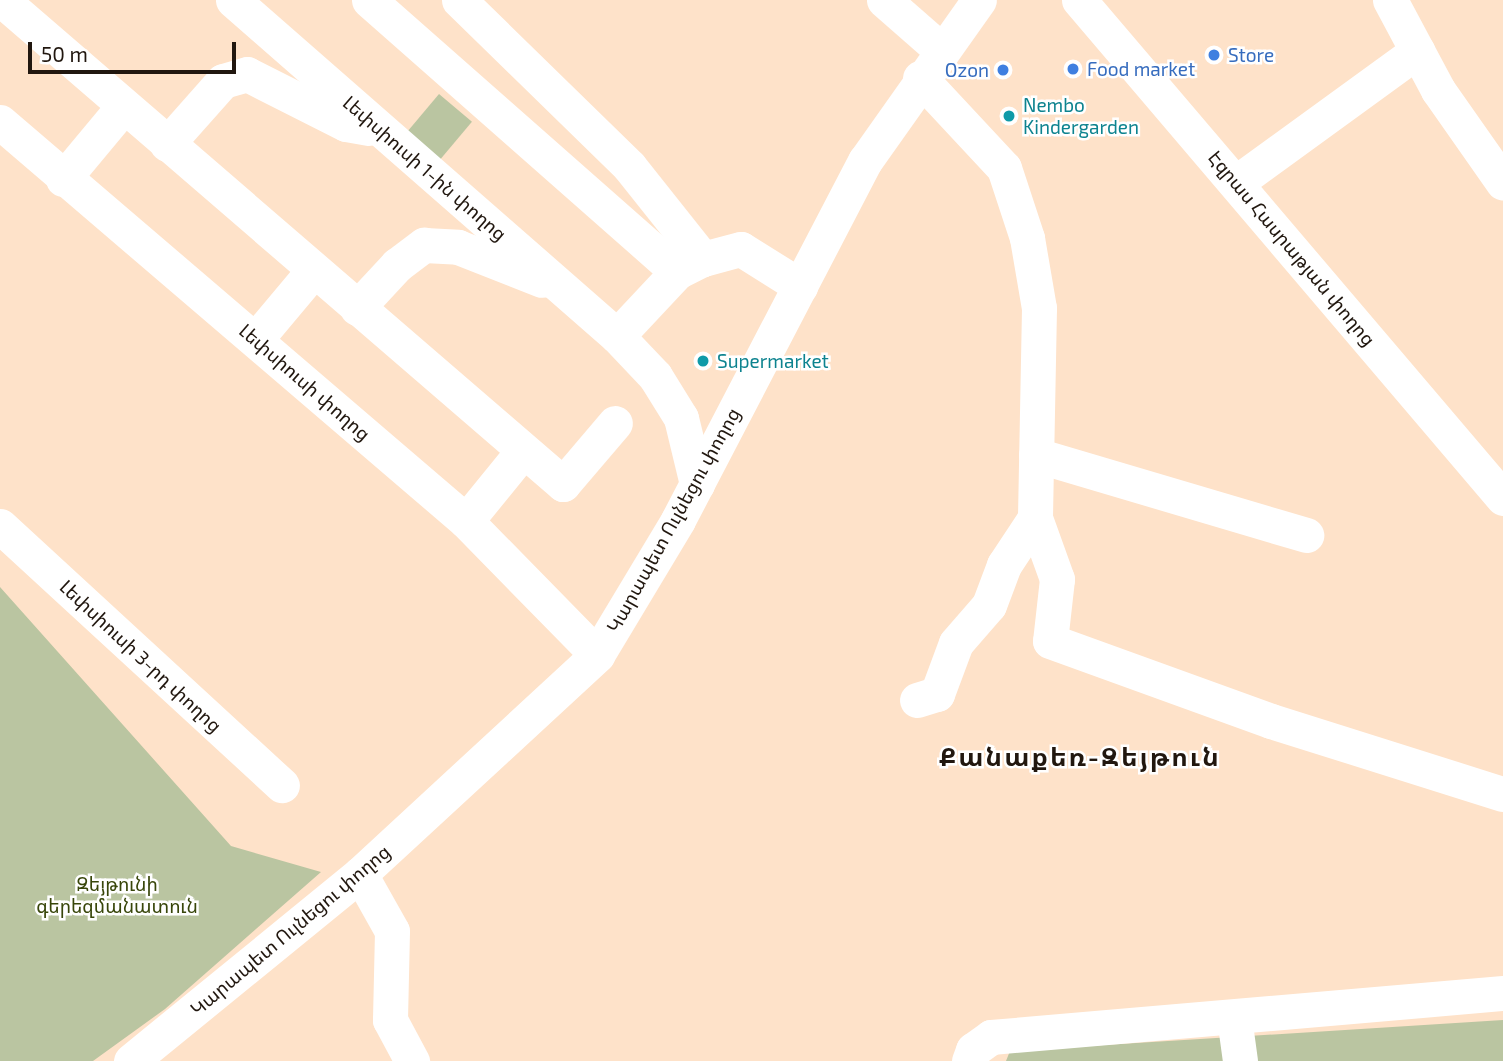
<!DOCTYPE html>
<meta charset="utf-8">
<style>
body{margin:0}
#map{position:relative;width:1503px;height:1061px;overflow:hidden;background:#fee2c9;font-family:"Exo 2","Noto Sans Armenian",sans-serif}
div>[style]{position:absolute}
.green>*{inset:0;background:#bac5a1;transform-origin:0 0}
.minor>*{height:35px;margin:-17.5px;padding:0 17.5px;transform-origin:17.5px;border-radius:17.5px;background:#fff}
.dots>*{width:19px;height:19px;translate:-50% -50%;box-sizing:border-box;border:4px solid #fff;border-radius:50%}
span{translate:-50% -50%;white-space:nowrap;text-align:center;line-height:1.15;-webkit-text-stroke:5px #fff;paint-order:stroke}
.shop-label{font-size:19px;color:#366cbe}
.left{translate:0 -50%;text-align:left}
.right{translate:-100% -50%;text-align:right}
.culture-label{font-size:19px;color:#0d838f}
.street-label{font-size:19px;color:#21170f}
.park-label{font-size:19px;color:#38460a}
.district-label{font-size:26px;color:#21170f;font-weight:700;letter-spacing:2px}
.scale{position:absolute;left:28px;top:42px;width:208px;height:32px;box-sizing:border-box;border:4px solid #21170f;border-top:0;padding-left:9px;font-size:21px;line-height:24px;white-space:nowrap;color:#21170f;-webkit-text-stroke:5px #fff;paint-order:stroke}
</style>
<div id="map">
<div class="green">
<i style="left:439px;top:94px;width:43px;height:52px;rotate:40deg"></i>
<i style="clip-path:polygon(0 587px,231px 846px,321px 872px,165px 1009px,93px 1061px,0 1061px)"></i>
<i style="clip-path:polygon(1503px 1020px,1503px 1061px,1006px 1061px,1010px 1051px)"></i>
</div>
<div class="minor">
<i style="left:2px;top:0;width:741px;rotate:40.79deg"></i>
<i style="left:563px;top:484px;width:80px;rotate:-49.6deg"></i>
<i style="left:233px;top:0;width:510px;rotate:41.19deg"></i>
<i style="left:617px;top:336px;width:55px;rotate:46.5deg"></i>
<i style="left:655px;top:376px;width:49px;rotate:58.2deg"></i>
<i style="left:681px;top:418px;width:68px;rotate:76.4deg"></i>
<i style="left:369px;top:0;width:411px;rotate:41.4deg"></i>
<i style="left:459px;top:0;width:238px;rotate:44.3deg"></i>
<i style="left:629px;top:166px;width:119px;rotate:51.5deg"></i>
<i style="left:884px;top:0;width:74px;rotate:41.2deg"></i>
<i style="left:1079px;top:0;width:654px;rotate:49.59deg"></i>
<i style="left:1390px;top:0;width:102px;rotate:61.9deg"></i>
<i style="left:1438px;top:90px;width:113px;rotate:55deg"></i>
<i style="left:920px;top:78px;width:123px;rotate:47deg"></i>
<i style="left:1004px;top:168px;width:74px;rotate:71.8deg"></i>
<i style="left:1027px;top:238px;width:71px;rotate:80.3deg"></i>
<i style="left:1039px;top:308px;width:210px;rotate:91.1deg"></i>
<i style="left:1035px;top:518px;width:65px;rotate:70.2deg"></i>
<i style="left:1057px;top:579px;width:62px;rotate:96.4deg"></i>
<i style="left:1050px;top:641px;width:235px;rotate:19.9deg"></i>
<i style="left:1271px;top:721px;width:243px;rotate:17.5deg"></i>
<i style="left:0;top:122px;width:613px;rotate:40.57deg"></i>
<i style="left:466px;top:521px;width:187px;rotate:45.6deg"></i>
<i style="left:167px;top:144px;width:84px;rotate:-48.4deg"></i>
<i style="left:223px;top:81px;width:25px;rotate:-16deg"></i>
<i style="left:247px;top:74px;width:111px;rotate:26.8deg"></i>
<i style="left:346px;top:124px;width:23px;rotate:10deg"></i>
<i style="left:63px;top:179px;width:94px;rotate:-50.2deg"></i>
<i style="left:1237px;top:182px;width:223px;rotate:-36deg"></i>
<i style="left:357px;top:308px;width:59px;rotate:-47.1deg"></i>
<i style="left:397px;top:265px;width:34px;rotate:-37deg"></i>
<i style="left:424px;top:245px;width:34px;rotate:3deg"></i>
<i style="left:458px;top:247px;width:90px;rotate:21.4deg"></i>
<i style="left:617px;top:336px;width:88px;rotate:-46.8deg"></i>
<i style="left:677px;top:272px;width:29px;rotate:-27deg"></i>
<i style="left:703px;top:259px;width:39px;rotate:-15deg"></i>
<i style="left:741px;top:249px;width:70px;rotate:32.1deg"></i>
<i style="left:256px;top:339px;width:89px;rotate:-50deg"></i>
<i style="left:1036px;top:455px;width:282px;rotate:16.5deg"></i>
<i style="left:466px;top:521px;width:89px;rotate:-50.9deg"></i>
<i style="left:0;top:526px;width:383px;rotate:42.6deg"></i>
<i style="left:917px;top:700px;width:21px;rotate:-17deg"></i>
<i style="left:937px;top:694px;width:54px;rotate:-69.6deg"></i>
<i style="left:956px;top:643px;width:50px;rotate:-49deg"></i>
<i style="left:989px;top:605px;width:43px;rotate:-69.4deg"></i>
<i style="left:1004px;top:565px;width:56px;rotate:-56.6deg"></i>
<i style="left:360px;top:874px;width:65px;rotate:60.7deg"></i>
<i style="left:392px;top:931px;width:89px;rotate:91.3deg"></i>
<i style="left:390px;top:1020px;width:47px;rotate:61.8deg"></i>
<i style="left:1234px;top:1017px;width:44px;rotate:82.2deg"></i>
<i style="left:131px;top:1061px;width:296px;rotate:-39.2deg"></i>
<i style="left:360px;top:874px;width:323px;rotate:-42.7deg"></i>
<i style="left:597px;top:655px;width:157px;rotate:-59deg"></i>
<i style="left:678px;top:520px;width:405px;rotate:-62.5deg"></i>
<i style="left:865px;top:161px;width:197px;rotate:-54.7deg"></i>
<i style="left:969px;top:1061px;width:12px;rotate:-70deg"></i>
<i style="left:973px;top:1050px;width:22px;rotate:-36deg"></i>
<i style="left:991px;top:1037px;width:514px;rotate:-4.91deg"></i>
</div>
<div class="dots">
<i style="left:1214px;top:55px;background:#3f7fe0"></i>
<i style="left:1073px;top:69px;background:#3f7fe0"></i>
<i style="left:1003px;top:70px;background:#3f7fe0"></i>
<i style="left:1009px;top:116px;background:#0f9aa8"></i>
<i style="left:703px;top:361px;background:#0f9aa8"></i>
</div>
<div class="shop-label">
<span class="left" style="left:1228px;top:55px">Store</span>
<span class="left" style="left:1087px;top:69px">Food market</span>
<span class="right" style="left:989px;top:70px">Ozon</span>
</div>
<div class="culture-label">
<span class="left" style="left:1023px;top:116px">Nembo<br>Kindergarden</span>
<span class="left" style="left:717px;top:361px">Supermarket</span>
</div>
<div class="street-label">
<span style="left:425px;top:168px;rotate:41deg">Լեփսիուսի 1-ին փողոց</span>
<span style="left:1292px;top:248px;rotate:50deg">Էզրաս Հասրաթյան փողոց</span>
<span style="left:305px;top:382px;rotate:41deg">Լեփսիուսի փողոց</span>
<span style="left:673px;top:520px;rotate:-61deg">Կարապետ Ուլնեցու փողոց</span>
<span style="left:141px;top:656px;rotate:43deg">Լեփսիուսի 3-րդ փողոց</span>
<span style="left:290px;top:930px;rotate:-40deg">Կարապետ Ուլնեցու փողոց</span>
</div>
<div class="park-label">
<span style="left:117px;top:895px">Զեյթունի<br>գերեզմանատուն</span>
</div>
<div class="district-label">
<span style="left:1080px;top:756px">Քանաքեռ-Զեյթուն</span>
</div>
<div class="scale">50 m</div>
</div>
